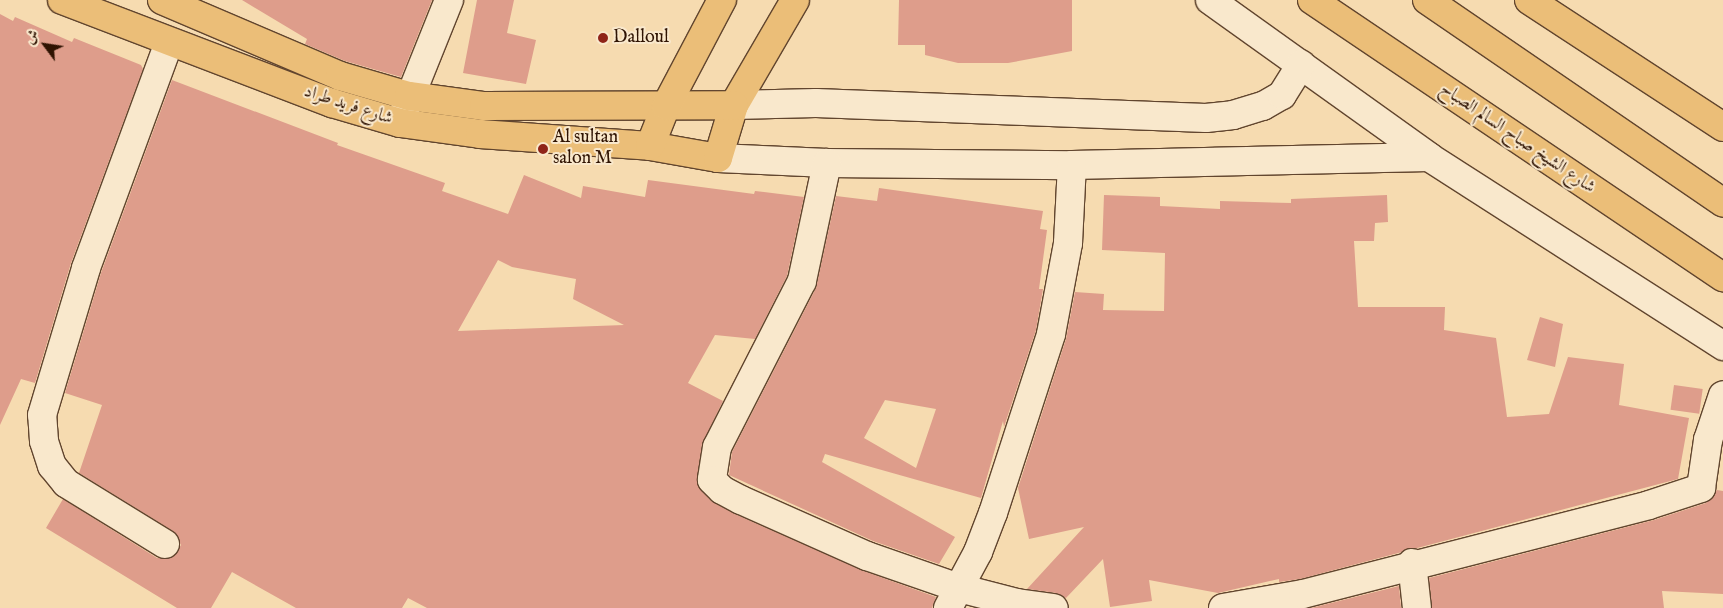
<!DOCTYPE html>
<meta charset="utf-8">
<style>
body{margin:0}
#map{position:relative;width:1723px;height:608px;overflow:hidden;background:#f6dbb0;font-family:"IM FELL English",Amiri,serif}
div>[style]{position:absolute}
.building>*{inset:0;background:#de9d8b;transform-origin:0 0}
.roads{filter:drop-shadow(1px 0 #61452e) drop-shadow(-1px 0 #61452e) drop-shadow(0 1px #61452e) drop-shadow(0 -1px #61452e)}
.minor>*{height:28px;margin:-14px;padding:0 14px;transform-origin:14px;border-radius:14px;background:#f9e8cc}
.major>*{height:28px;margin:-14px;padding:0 14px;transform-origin:14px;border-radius:14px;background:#ebbe78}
.highway>*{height:28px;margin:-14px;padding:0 14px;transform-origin:14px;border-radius:14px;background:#ebbe78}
.dots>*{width:14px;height:14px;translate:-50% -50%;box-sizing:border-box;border:2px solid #f9e8cc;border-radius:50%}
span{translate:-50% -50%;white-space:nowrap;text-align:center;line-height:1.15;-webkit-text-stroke:4px #f9e8cc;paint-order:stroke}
.poi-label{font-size:18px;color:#2f1302}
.left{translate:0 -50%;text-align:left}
.street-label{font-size:18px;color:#2f1302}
.north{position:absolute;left:20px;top:20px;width:50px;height:50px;-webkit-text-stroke:4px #f9e8cc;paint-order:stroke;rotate:301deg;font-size:14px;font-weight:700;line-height:20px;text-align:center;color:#2f1302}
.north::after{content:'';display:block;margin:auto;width:18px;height:22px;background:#2f1302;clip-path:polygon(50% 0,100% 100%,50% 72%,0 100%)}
</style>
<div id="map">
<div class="building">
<i style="clip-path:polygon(242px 0,432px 0,401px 77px,345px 61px,305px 44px,307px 39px)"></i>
<i style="clip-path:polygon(477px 0,514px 0,507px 33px,536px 40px,526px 84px,463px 73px)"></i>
<i style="clip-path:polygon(899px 0,1072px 0,1072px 51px,1008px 63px,958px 63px,925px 55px,925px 45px,898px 45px)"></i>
<i style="clip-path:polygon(0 14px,13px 21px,15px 17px,72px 42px,74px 38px,141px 65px,143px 69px,71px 263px,35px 383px,21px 379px,0 425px)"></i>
<i style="clip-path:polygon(evenodd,172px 80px,338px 143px,337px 145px,445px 183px,442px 191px,508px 214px,524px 175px,581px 198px,583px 186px,645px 197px,648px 180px,754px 194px,755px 191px,804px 197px,787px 276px,755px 339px,715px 335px,688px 383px,723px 401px,702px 444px,697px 484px,711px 501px,735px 514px,861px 570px,936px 597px,932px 608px,427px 608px,408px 598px,402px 608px,296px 608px,232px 572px,211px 608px,177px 608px,46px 528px,63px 499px,157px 558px,173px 557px,181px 545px,173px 531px,79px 473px,102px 405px,65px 393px,101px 273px,172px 80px,498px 260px,512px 267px,576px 279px,573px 299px,624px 325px,458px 331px,498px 260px)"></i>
<i style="clip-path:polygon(evenodd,879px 188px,1043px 211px,1040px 229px,1047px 230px,1039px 289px,1043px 289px,1036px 330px,1004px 427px,1003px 421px,981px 498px,825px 454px,822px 462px,955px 537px,939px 564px,873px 541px,729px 475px,732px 452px,816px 288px,836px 196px,877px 201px,879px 188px,885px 400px,936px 409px,916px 468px,864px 438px,885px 400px)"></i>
<i style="clip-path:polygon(1104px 195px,1160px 197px,1160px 206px,1220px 209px,1220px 201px,1291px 203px,1291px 199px,1387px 195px,1388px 222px,1375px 223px,1374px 241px,1354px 241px,1358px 307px,1445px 307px,1444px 330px,1496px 338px,1507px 417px,1549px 414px,1568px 357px,1624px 364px,1619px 405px,1689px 418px,1678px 479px,1300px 579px,1279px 582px,1279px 579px,1218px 593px,1149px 580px,1152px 601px,1110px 607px,1103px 559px,1066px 598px,1056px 593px,1027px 589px,1084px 527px,1029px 539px,1018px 488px,1066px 339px,1075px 292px,1104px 294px,1103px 310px,1164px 311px,1165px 253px,1102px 250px)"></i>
<i style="clip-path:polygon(1540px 317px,1563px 324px,1555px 367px,1527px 360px)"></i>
<i style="left:1674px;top:385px;width:29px;height:25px;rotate:8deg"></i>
<i style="clip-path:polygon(1717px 490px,1723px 491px,1723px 594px,1662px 591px,1664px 608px,1432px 608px,1429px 578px,1654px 520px,1706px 503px)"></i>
<i style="clip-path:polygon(1399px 586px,1401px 608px,1311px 608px)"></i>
</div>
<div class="roads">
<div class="minor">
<i style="left:1210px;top:0;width:269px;rotate:35.6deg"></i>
<i style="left:1429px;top:157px;width:350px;rotate:32.7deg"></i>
<i style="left:734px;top:105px;width:82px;rotate:-1.4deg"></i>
<i style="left:816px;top:103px;width:390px;rotate:2.2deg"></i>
<i style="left:1206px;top:118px;width:27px;rotate:-6deg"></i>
<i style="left:1233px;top:115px;width:31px;rotate:-17deg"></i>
<i style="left:1263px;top:106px;width:22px;rotate:-30deg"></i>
<i style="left:1282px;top:95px;width:36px;rotate:-58deg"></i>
<i style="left:402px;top:117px;width:126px;rotate:-68.1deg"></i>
<i style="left:718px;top:158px;width:109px;rotate:2.6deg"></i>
<i style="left:827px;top:163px;width:245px;rotate:0.5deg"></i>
<i style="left:1072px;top:165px;width:357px;rotate:-1.3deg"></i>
<i style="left:827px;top:163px;width:121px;rotate:102deg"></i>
<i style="left:802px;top:281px;width:186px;rotate:117.1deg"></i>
<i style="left:717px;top:447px;width:33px;rotate:99deg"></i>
<i style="left:712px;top:480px;width:14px;rotate:45deg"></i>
<i style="left:722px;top:490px;width:21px;rotate:28deg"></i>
<i style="left:741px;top:500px;width:138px;rotate:24deg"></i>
<i style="left:867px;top:556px;width:97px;rotate:19.2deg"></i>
<i style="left:959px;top:588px;width:60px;rotate:14.5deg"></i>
<i style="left:1017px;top:603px;width:37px;rotate:8deg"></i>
<i style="left:165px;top:544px;width:116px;rotate:-148.4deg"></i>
<i style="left:66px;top:483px;width:22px;rotate:-129deg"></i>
<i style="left:52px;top:466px;width:26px;rotate:-108deg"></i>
<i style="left:44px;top:441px;width:26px;rotate:-94deg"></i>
<i style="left:42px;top:415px;width:153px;rotate:-73.3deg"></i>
<i style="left:86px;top:268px;width:240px;rotate:-69.8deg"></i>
<i style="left:1412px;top:563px;width:45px;rotate:83.7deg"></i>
<i style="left:948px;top:608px;width:64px;rotate:-61.8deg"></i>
<i style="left:978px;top:552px;width:42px;rotate:-69deg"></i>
<i style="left:993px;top:513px;width:188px;rotate:-72deg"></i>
<i style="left:1051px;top:334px;width:93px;rotate:-79.4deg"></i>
<i style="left:1068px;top:243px;width:78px;rotate:-87.1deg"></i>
<i style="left:1223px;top:608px;width:81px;rotate:-9.9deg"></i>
<i style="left:1303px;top:594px;width:357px;rotate:-14.4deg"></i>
<i style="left:1649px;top:505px;width:55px;rotate:-18.1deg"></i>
<i style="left:1701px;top:488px;width:49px;rotate:-81.7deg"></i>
<i style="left:1708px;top:440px;width:47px;rotate:-71.6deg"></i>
</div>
<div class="major">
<i style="left:62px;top:0;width:289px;rotate:20.9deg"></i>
<i style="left:332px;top:103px;width:71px;rotate:16.4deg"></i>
<i style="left:400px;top:123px;width:81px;rotate:7.8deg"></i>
<i style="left:480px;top:134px;width:170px;rotate:4deg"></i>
<i style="left:650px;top:146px;width:69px;rotate:10deg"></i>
<i style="left:718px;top:158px;width:55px;rotate:-73.2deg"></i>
<i style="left:734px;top:105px;width:121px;rotate:-59.8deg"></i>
<i style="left:162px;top:0;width:194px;rotate:23.1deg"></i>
<i style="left:340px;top:76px;width:72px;rotate:16.2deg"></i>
<i style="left:409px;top:96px;width:76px;rotate:7.6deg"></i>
<i style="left:484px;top:106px;width:250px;rotate:-0.2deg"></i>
<i style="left:650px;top:146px;width:43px;rotate:-68.2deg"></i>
<i style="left:666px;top:106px;width:120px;rotate:-62.2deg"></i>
</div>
<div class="highway">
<i style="left:1312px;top:0;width:496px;rotate:34deg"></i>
<i style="left:1427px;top:0;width:359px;rotate:34.4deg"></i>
<i style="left:1529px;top:0;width:232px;rotate:33.2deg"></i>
</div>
</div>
<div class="dots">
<i style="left:603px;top:38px;background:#8f2418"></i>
<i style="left:543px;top:149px;background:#8f2418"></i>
</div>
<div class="poi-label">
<span class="left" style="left:613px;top:38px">Dalloul</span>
<span class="left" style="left:553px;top:149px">Al sultan<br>salon M</span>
</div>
<div class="street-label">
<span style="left:348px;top:106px;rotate:18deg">شارع فريد طراد</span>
<span style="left:1517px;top:139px;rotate:34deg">شارع الشيخ صباح السالم الصباح</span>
</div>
<div class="north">ش</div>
</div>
